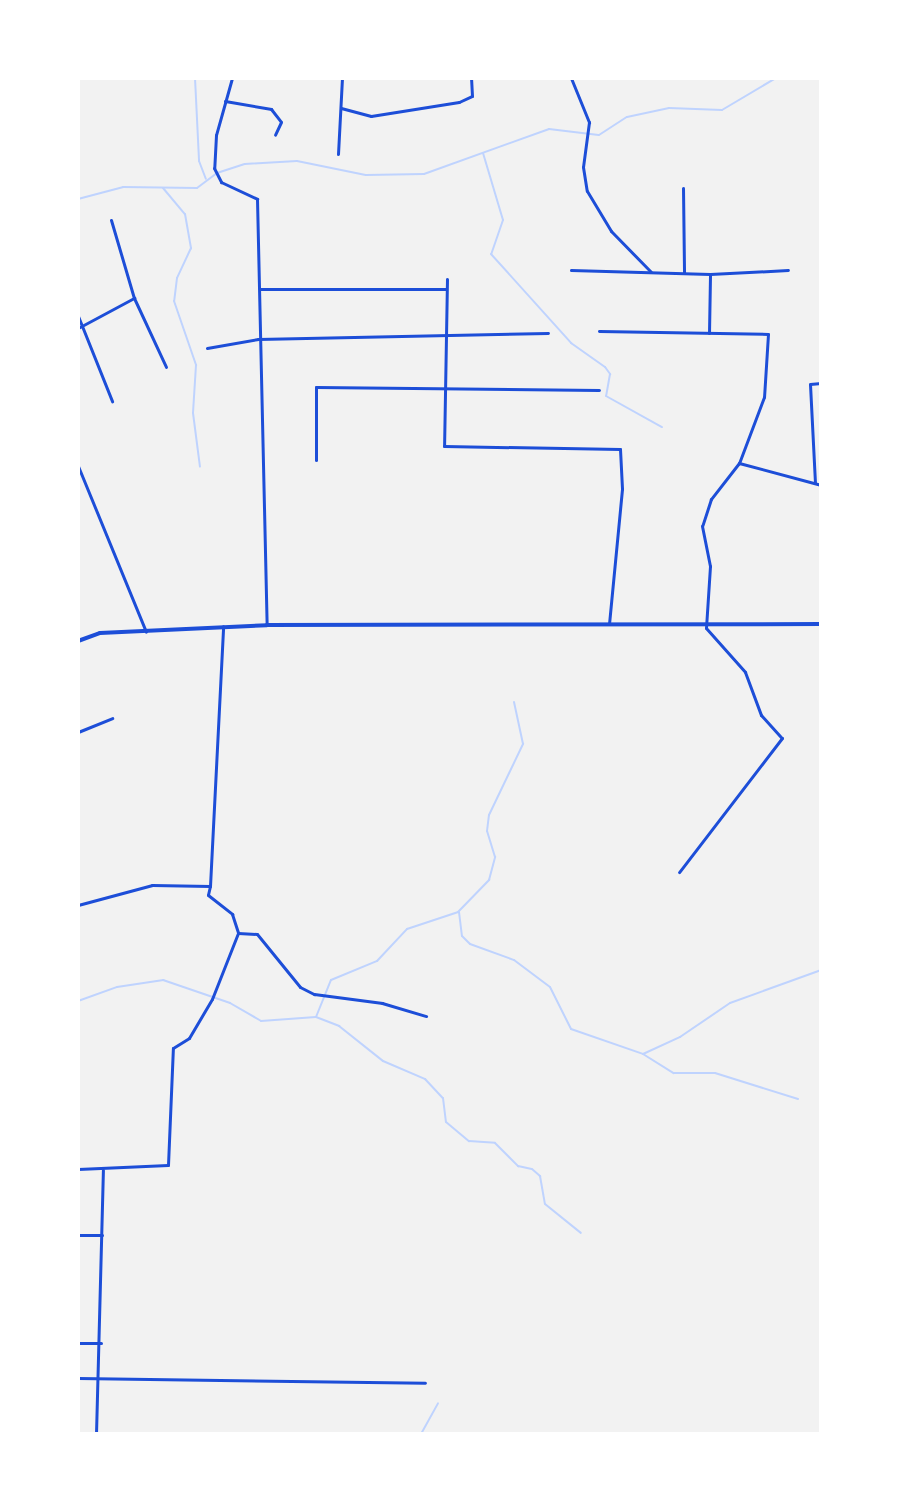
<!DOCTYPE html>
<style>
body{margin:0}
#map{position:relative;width:899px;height:1512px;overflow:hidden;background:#f2f2f2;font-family:"Open Sans",sans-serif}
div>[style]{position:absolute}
.stream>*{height:2px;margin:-1px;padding:0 1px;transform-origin:1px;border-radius:1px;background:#bfd3fe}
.minor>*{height:3px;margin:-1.5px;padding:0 1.5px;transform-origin:1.5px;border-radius:1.5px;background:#1d4ed8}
.tertiary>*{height:4px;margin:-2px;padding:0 2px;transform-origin:2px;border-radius:2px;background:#1d4ed8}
span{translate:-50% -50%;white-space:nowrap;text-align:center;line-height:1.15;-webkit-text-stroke:6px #fff;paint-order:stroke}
.frame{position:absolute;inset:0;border:80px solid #fff;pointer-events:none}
</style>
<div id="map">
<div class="stream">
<i style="left:195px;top:78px;width:83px;rotate:87.2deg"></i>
<i style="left:199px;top:161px;width:19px;rotate:69deg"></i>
<i style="left:483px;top:153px;width:70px;rotate:73.4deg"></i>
<i style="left:503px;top:220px;width:36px;rotate:109deg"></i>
<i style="left:491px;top:254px;width:120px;rotate:48deg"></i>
<i style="left:571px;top:343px;width:42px;rotate:35.2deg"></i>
<i style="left:605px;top:367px;width:9px;rotate:54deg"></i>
<i style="left:610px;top:374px;width:22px;rotate:100deg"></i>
<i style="left:606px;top:396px;width:64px;rotate:29deg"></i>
<i style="left:163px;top:188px;width:34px;rotate:50deg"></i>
<i style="left:185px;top:214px;width:35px;rotate:80deg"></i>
<i style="left:191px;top:248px;width:33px;rotate:115deg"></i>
<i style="left:177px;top:278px;width:23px;rotate:97deg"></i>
<i style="left:174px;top:301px;width:68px;rotate:71deg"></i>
<i style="left:196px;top:365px;width:48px;rotate:93.6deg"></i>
<i style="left:193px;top:413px;width:54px;rotate:82.6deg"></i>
<i style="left:78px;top:199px;width:47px;rotate:-14.9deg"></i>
<i style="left:123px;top:187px;width:74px;rotate:0.8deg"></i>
<i style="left:197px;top:188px;width:25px;rotate:-37deg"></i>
<i style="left:217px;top:173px;width:29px;rotate:-18deg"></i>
<i style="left:245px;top:164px;width:52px;rotate:-3.3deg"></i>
<i style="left:297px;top:161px;width:70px;rotate:11.5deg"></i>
<i style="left:366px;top:175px;width:58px;rotate:-1deg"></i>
<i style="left:424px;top:174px;width:133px;rotate:-19.8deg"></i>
<i style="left:549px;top:129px;width:50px;rotate:6.8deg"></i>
<i style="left:599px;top:135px;width:33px;rotate:-33deg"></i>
<i style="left:627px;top:117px;width:43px;rotate:-12.1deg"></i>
<i style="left:669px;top:108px;width:53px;rotate:2.2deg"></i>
<i style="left:722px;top:110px;width:63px;rotate:-30.7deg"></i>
<i style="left:459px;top:912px;width:24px;rotate:83deg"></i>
<i style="left:462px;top:936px;width:11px;rotate:45deg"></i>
<i style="left:470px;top:944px;width:47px;rotate:20deg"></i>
<i style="left:514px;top:960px;width:45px;rotate:36.9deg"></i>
<i style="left:550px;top:987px;width:47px;rotate:63.4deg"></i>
<i style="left:571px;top:1029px;width:76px;rotate:19.1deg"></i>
<i style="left:643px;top:1054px;width:36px;rotate:32deg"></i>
<i style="left:674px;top:1073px;width:41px"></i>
<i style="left:715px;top:1073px;width:87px;rotate:17.4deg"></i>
<i style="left:78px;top:1001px;width:41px;rotate:-19.7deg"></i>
<i style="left:117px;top:987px;width:47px;rotate:-8.7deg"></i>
<i style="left:163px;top:980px;width:71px;rotate:18.9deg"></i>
<i style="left:230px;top:1003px;width:36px;rotate:30deg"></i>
<i style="left:261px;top:1021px;width:55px;rotate:-4.2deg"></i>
<i style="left:316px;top:1017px;width:25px;rotate:21deg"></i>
<i style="left:339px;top:1026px;width:56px;rotate:38.5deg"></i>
<i style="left:383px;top:1061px;width:46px;rotate:23.2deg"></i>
<i style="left:425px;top:1079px;width:26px;rotate:47deg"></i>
<i style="left:443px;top:1098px;width:24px;rotate:83deg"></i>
<i style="left:446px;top:1122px;width:30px;rotate:40deg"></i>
<i style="left:469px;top:1141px;width:26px;rotate:4deg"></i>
<i style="left:495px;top:1143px;width:33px;rotate:45deg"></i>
<i style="left:518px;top:1166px;width:14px;rotate:12deg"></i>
<i style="left:532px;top:1169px;width:11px;rotate:41deg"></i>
<i style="left:540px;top:1176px;width:28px;rotate:80deg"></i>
<i style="left:545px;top:1204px;width:46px;rotate:38.9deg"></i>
<i style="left:316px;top:1017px;width:40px;rotate:-68deg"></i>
<i style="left:331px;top:980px;width:50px;rotate:-22.4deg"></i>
<i style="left:377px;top:961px;width:44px;rotate:-46.8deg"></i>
<i style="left:407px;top:929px;width:54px;rotate:-18.4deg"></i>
<i style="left:458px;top:912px;width:45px;rotate:-45.9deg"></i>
<i style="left:489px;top:880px;width:24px;rotate:-75deg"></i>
<i style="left:495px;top:857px;width:27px;rotate:-107deg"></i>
<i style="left:487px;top:831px;width:16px;rotate:-83deg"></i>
<i style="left:489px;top:815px;width:79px;rotate:-64.4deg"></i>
<i style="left:523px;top:744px;width:43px;rotate:-102.1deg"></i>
<i style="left:643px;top:1054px;width:41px;rotate:-24.7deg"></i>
<i style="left:680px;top:1037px;width:60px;rotate:-34.2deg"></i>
<i style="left:730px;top:1003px;width:97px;rotate:-19.9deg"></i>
<i style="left:421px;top:1434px;width:35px;rotate:-61deg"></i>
</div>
<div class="minor">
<i style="left:232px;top:78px;width:59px;rotate:105.7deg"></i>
<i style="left:216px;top:135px;width:33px;rotate:93deg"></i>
<i style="left:214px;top:168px;width:16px;rotate:63deg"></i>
<i style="left:221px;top:182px;width:40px;rotate:25deg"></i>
<i style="left:257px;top:199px;width:426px;rotate:88.7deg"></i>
<i style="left:571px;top:78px;width:48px;rotate:67.8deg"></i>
<i style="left:589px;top:122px;width:45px;rotate:97.6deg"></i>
<i style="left:583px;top:167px;width:24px;rotate:81deg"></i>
<i style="left:587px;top:191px;width:47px;rotate:59deg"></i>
<i style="left:611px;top:231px;width:57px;rotate:45.7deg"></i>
<i style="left:225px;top:101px;width:47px;rotate:9.9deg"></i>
<i style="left:271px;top:109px;width:16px;rotate:52deg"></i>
<i style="left:281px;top:122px;width:14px;rotate:115deg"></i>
<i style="left:341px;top:108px;width:31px;rotate:15deg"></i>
<i style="left:371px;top:116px;width:89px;rotate:-9deg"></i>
<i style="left:459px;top:102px;width:14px;rotate:-25deg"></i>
<i style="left:472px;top:96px;width:18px;rotate:-93deg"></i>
<i style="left:338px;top:154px;width:76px;rotate:-87deg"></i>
<i style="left:683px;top:188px;width:85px;rotate:89.3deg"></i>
<i style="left:111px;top:220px;width:81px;rotate:73.6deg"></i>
<i style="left:134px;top:298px;width:76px;rotate:65.1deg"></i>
<i style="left:571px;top:270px;width:139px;rotate:1.6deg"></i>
<i style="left:710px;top:274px;width:78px;rotate:-2.9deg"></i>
<i style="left:447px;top:279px;width:167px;rotate:91deg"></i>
<i style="left:444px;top:446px;width:176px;rotate:1deg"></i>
<i style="left:620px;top:449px;width:40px;rotate:87.1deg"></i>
<i style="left:622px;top:489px;width:135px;rotate:95.5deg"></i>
<i style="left:260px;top:289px;width:186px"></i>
<i style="left:78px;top:316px;width:92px;rotate:68.2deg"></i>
<i style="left:78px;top:328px;width:64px;rotate:-28.2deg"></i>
<i style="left:599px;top:331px;width:169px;rotate:1deg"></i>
<i style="left:768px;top:334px;width:63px;rotate:93.6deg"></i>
<i style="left:764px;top:397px;width:71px;rotate:110.7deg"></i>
<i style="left:739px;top:463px;width:46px;rotate:127.9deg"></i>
<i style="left:711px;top:499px;width:28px;rotate:108deg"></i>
<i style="left:702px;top:526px;width:41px;rotate:78.7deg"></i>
<i style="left:710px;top:566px;width:62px;rotate:93.7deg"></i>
<i style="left:706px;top:628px;width:59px;rotate:48.4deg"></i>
<i style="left:745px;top:672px;width:46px;rotate:69.6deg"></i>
<i style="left:761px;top:715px;width:31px;rotate:48deg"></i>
<i style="left:782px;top:738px;width:169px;rotate:127.5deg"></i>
<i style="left:709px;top:333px;width:59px;rotate:-89deg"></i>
<i style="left:207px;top:348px;width:52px;rotate:-10deg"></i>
<i style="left:258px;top:339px;width:290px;rotate:-1.2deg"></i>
<i style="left:316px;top:460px;width:73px;rotate:-90deg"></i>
<i style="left:316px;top:387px;width:283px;rotate:0.6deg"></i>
<i style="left:739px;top:463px;width:85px;rotate:15deg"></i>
<i style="left:78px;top:466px;width:179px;rotate:67.7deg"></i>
<i style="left:815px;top:483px;width:99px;rotate:-92.9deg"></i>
<i style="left:810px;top:384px;width:11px;rotate:-5deg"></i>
<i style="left:78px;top:732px;width:37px;rotate:-22deg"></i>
<i style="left:210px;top:886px;width:9px;rotate:103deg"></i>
<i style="left:208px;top:895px;width:31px;rotate:38deg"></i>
<i style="left:232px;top:914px;width:20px;rotate:72deg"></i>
<i style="left:238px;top:933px;width:19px;rotate:3deg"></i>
<i style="left:257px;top:934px;width:68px;rotate:50.9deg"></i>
<i style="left:300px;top:987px;width:16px;rotate:27deg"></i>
<i style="left:314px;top:994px;width:69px;rotate:7.5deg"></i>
<i style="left:382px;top:1003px;width:46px;rotate:16.5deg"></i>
<i style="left:78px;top:905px;width:77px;rotate:-15.1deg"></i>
<i style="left:152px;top:885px;width:58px;rotate:1deg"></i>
<i style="left:210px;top:886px;width:260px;rotate:-87.1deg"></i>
<i style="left:78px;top:1169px;width:90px;rotate:-2.5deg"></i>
<i style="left:168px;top:1165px;width:117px;rotate:-87.6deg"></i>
<i style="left:173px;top:1048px;width:19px;rotate:-32deg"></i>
<i style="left:189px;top:1038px;width:45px;rotate:-59.5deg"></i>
<i style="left:212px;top:999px;width:71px;rotate:-68.5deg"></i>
<i style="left:78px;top:1235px;width:24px"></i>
<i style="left:78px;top:1343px;width:23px"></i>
<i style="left:78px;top:1378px;width:347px;rotate:0.8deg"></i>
<i style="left:96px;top:1434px;width:264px;rotate:-88.5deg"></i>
</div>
<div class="tertiary">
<i style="left:78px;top:641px;width:23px;rotate:-20deg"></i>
<i style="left:100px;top:633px;width:167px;rotate:-2.7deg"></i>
<i style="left:267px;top:625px;width:554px;rotate:-0.1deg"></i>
</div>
<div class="frame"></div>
</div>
